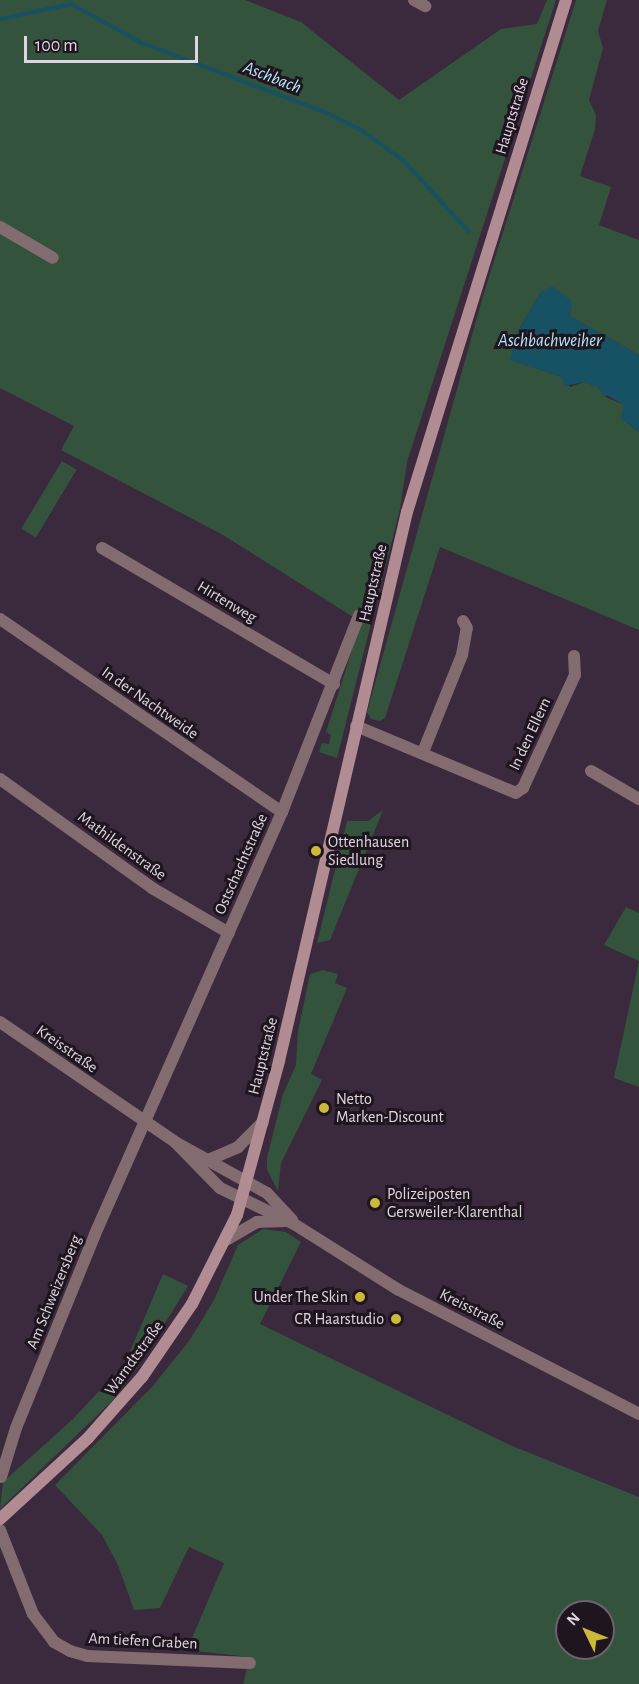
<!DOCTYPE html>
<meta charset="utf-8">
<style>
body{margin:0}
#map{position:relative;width:639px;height:1684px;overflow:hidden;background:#3b293d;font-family:"Alegreya Sans",sans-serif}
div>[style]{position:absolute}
.green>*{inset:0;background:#34533d;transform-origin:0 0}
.water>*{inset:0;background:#165164}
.stream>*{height:4px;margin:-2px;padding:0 2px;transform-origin:2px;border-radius:2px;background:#165164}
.minor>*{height:12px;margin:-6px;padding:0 6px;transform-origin:6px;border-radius:6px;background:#836c6f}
.tertiary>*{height:12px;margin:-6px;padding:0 6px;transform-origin:6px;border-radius:6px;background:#836c6f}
.secondary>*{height:12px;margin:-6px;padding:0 6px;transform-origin:6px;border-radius:6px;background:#b18c92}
.dots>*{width:16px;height:16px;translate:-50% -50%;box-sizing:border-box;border:3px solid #1e151e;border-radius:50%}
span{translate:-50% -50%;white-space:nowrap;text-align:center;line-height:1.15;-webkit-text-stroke:6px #1e151e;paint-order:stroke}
.street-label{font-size:16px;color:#e1d5e2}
.poi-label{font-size:16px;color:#e1d5e2}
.left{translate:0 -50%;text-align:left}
.right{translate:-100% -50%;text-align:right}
.water-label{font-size:18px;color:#b5e6fa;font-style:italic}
.north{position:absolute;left:555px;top:1600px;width:60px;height:60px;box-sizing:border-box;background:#1e151e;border:2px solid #6c626c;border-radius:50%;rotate:313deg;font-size:16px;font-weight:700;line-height:24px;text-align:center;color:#e1d5e2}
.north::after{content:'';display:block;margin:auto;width:21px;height:27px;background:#ccb939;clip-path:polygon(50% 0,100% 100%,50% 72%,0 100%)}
.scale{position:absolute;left:24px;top:36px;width:174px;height:27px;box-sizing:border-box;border:3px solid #e1d5e2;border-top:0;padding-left:8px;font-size:18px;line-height:21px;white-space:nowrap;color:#e1d5e2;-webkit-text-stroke:4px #1e151e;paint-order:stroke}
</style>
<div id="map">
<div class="green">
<i style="clip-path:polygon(0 0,245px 0,301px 22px,399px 100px,501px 29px,537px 24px,547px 0,556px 0,407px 462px,400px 509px,337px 758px,319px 752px,322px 743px,329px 744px,331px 735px,326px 732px,361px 622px,223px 535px,61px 450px,74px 426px,0 388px)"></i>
<i style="clip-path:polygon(576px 0,607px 0,598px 31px,603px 48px,589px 100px,596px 115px,595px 129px,580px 176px,611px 187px,599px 225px,639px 240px,639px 355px,569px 316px,541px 292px,516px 335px,511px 360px,562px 377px,570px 387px,584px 382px,598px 387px,605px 397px,625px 405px,621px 418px,639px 432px,639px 630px,440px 547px,385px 718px,380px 721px,371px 719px,367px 712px,483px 296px)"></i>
<i style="left:62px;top:461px;width:17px;height:79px;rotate:31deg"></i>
<i style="clip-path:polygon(383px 810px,330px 940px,317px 943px,347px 821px,368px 821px)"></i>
<i style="clip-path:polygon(626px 907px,639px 913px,639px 961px,604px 945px)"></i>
<i style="clip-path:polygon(639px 961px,639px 1087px,614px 1078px)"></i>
<i style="clip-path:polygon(323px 970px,338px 974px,335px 983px,347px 988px,311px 1074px,322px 1080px,281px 1163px,278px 1191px,267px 1170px,267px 1158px,283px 1094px,296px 1065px,298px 1031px,310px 974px)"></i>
<i style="clip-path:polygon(evenodd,263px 1229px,286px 1232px,301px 1242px,260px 1324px,510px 1445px,639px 1497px,639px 1684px,243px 1684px,250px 1657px,187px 1650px,224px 1563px,189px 1547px,160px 1608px,134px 1610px,118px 1565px,102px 1535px,55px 1485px,152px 1387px,189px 1341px,214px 1300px,238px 1245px,263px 1229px,567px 1612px,603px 1612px,603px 1648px,567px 1648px,567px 1612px)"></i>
<i style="clip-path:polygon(163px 1274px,188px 1286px,135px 1371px,112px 1401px,0 1509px,3px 1482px,73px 1419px,125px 1363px)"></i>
</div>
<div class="water">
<i style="clip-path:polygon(552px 286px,572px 301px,570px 316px,639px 355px,639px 432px,621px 418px,624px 405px,607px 395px,605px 397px,598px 387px,584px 382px,564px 386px,562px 377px,510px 360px,516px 335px,541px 292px)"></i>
</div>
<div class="stream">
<i style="left:0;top:19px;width:73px;rotate:-11.9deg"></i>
<i style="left:71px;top:4px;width:81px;rotate:28.8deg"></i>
<i style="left:142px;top:43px;width:196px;rotate:20.7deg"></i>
<i style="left:325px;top:112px;width:40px;rotate:26.6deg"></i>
<i style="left:361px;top:130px;width:53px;rotate:35.8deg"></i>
<i style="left:404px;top:161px;width:96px;rotate:47.5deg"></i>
</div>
<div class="minor">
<i style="left:414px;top:0;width:13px;rotate:29deg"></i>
<i style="left:0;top:227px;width:61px;rotate:30.3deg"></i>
<i style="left:102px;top:548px;width:269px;rotate:30.4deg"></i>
<i style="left:0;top:619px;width:342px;rotate:34.4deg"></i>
<i style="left:356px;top:726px;width:173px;rotate:22.7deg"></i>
<i style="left:516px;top:793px;width:9px;rotate:-36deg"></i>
<i style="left:523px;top:788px;width:124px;rotate:-65.3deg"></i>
<i style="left:575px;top:675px;width:19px;rotate:-93deg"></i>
<i style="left:423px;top:752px;width:105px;rotate:-68.1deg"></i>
<i style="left:462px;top:655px;width:27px;rotate:-80deg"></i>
<i style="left:467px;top:628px;width:8px;rotate:-120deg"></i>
<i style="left:591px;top:771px;width:56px;rotate:30.3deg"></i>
<i style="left:0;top:779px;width:187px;rotate:35.6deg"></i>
<i style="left:152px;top:888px;width:89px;rotate:30.3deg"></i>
<i style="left:1px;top:1477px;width:51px;rotate:-73deg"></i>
<i style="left:16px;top:1428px;width:209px;rotate:-67.8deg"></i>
<i style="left:95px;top:1234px;width:462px;rotate:-66.1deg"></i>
<i style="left:282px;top:812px;width:211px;rotate:-68.6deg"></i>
<i style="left:0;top:1530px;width:90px;rotate:68.6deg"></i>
<i style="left:33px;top:1614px;width:35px;rotate:53deg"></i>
<i style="left:54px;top:1642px;width:18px;rotate:29deg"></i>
<i style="left:70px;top:1651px;width:18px;rotate:16deg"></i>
<i style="left:87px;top:1656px;width:163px;rotate:2.5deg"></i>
</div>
<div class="tertiary">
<i style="left:0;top:1022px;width:212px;rotate:34.4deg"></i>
<i style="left:175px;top:1142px;width:105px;rotate:29deg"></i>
<i style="left:267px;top:1193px;width:37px;rotate:47deg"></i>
<i style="left:175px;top:1142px;width:64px;rotate:45.6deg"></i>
<i style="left:220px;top:1188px;width:82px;rotate:25.9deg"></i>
<i style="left:294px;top:1224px;width:124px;rotate:32.2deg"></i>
<i style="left:399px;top:1290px;width:270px;rotate:27.3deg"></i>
<i style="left:208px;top:1160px;width:33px;rotate:-23deg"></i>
<i style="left:238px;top:1147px;width:35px;rotate:-45deg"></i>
<i style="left:226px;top:1240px;width:36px;rotate:-30deg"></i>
<i style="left:257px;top:1222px;width:28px;rotate:-2deg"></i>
</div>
<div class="secondary">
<i style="left:0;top:1519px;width:120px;rotate:-42.6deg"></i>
<i style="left:88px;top:1438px;width:81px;rotate:-48.5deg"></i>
<i style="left:142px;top:1377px;width:88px;rotate:-55.6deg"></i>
<i style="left:192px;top:1304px;width:100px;rotate:-63.2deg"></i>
<i style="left:237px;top:1215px;width:160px;rotate:-74.7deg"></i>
<i style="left:279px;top:1061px;width:564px;rotate:-76.88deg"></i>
<i style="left:407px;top:512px;width:536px;rotate:-72.75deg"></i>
</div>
<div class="dots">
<i style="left:316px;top:851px;background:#ccb939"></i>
<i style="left:324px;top:1108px;background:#ccb939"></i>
<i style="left:375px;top:1203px;background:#ccb939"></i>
<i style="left:360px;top:1297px;background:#ccb939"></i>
<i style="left:396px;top:1319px;background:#ccb939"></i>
</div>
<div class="street-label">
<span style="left:512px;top:116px;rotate:-73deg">Hauptstraße</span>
<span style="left:373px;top:583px;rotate:-77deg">Hauptstraße</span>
<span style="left:227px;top:602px;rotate:31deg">Hirtenweg</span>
<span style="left:150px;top:703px;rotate:35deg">In der Nachtweide</span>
<span style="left:530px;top:734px;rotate:-65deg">In den Ellern</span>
<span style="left:122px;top:846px;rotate:36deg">Mathildenstraße</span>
<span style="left:241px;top:864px;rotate:-66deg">Ostschachtstraße</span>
<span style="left:67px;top:1049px;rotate:35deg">Kreisstraße</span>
<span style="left:263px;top:1056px;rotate:-76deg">Hauptstraße</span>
<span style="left:54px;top:1292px;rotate:-68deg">Am Schweizersberg</span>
<span style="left:472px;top:1309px;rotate:27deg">Kreisstraße</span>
<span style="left:134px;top:1358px;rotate:-54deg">Warndtstraße</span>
<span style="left:143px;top:1641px;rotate:3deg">Am tiefen Graben</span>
</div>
<div class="poi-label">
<span class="left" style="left:328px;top:851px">Ottenhausen<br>Siedlung</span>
<span class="left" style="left:336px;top:1108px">Netto<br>Marken-Discount</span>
<span class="left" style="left:387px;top:1203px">Polizeiposten<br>Gersweiler-Klarenthal</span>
<span class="right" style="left:348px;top:1297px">Under The Skin</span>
<span class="right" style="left:384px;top:1319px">CR Haarstudio</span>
</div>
<div class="water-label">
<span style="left:272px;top:78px;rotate:21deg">Aschbach</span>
<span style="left:550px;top:341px">Aschbachweiher</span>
</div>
<div class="north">N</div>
<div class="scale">100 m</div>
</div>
